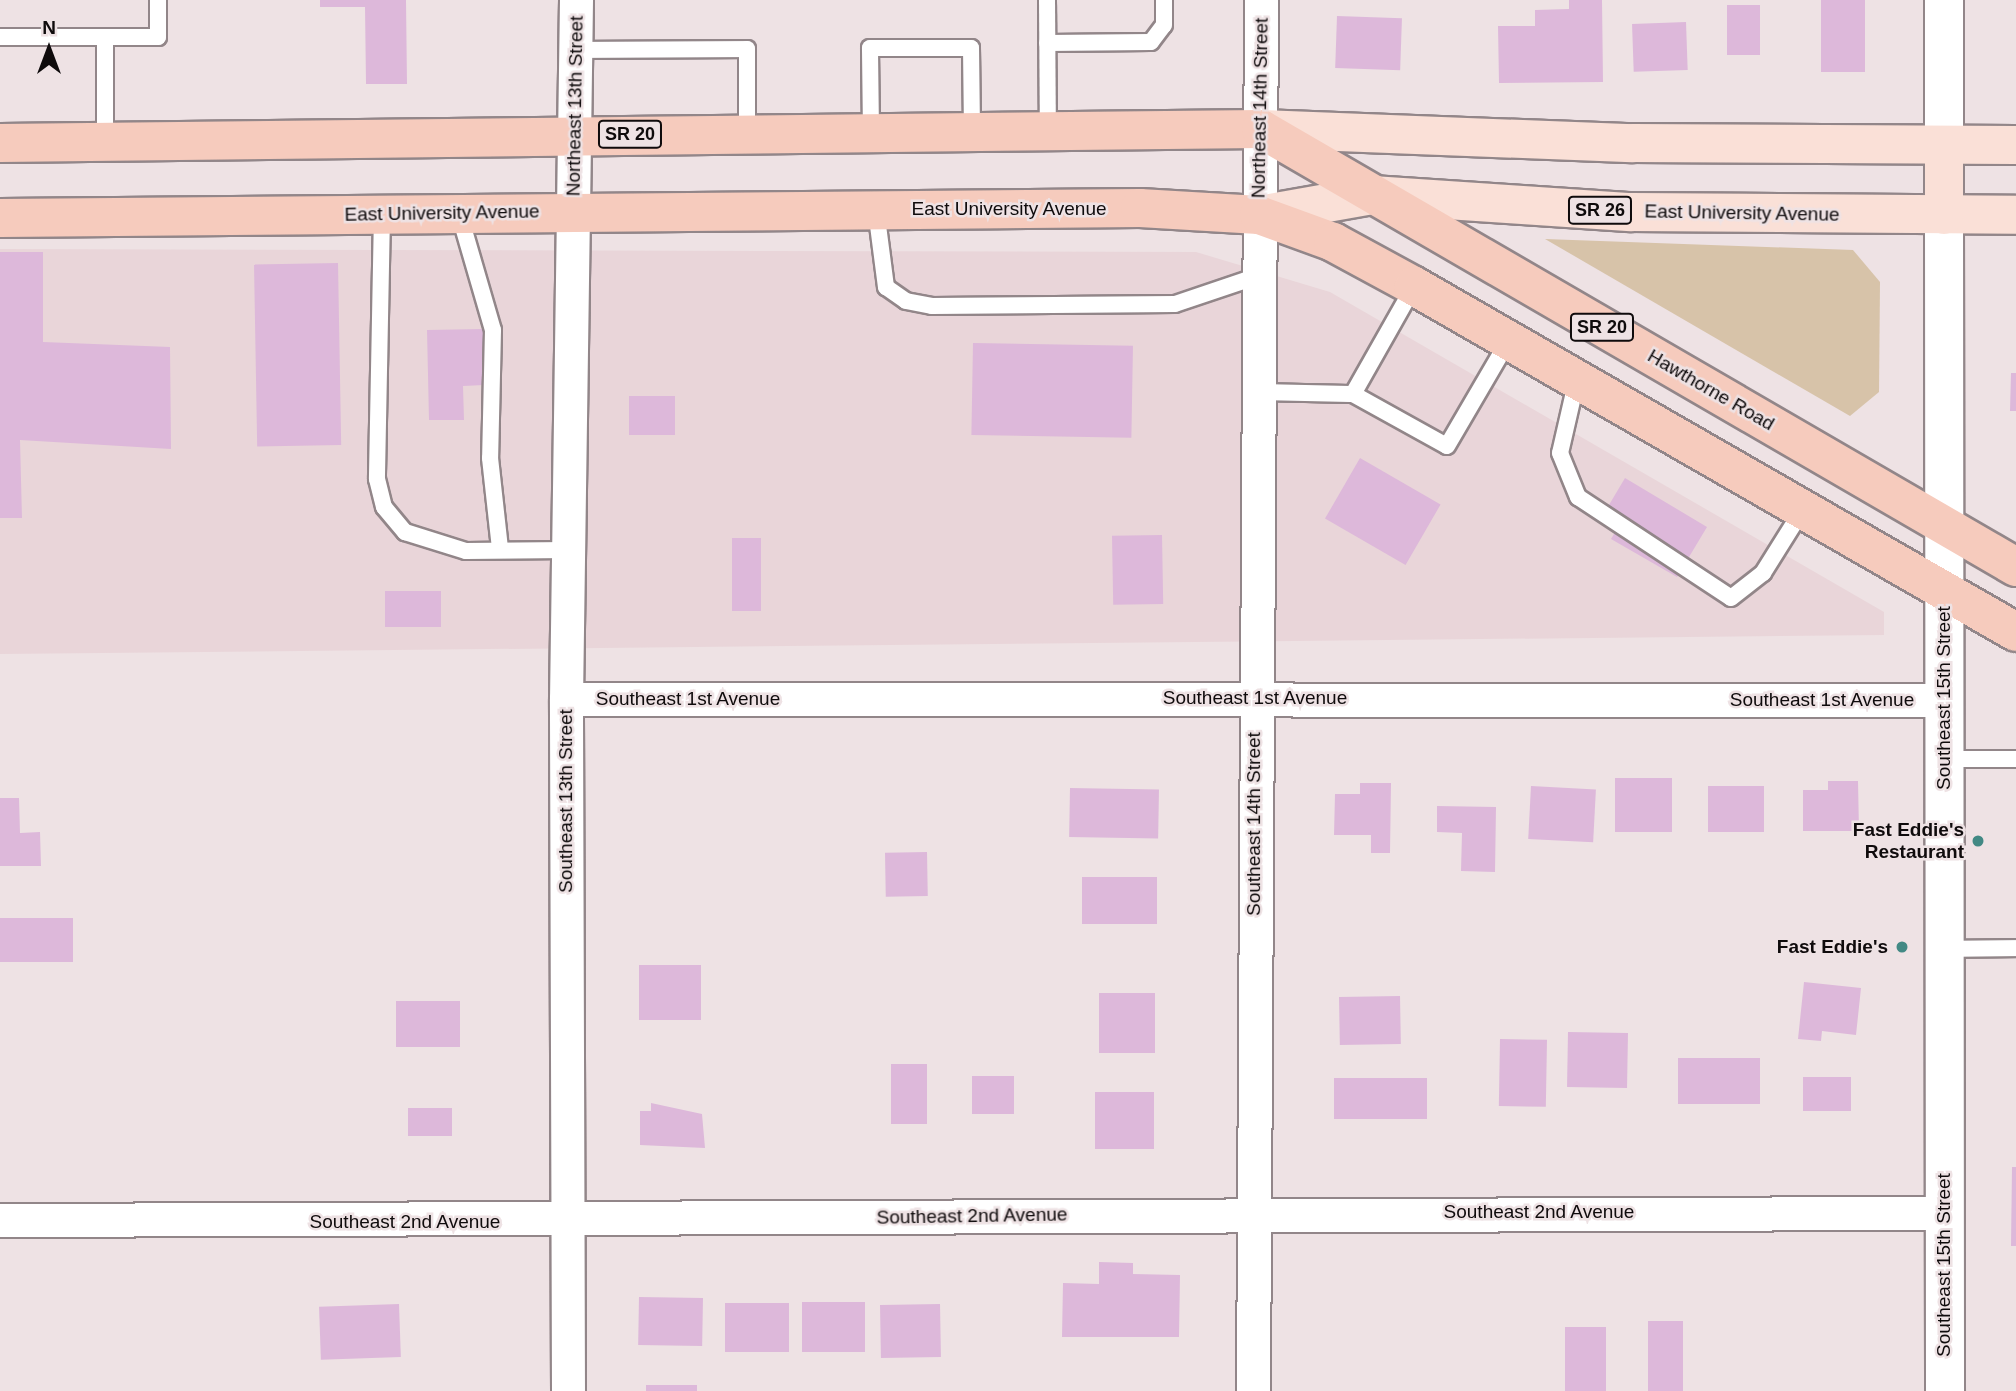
<!DOCTYPE html>
<style>
body{margin:0}
#map{position:relative;width:2016px;height:1391px;overflow:hidden;background:#eee2e4;font-family:Arial,sans-serif}
div>[style]{position:absolute}
.built>*{inset:0;background:#e9d5d9}
.green>*{inset:0;background:#d7c3a9}
.building>*{inset:0;background:#ddb8da;transform-origin:0 0}
.roads{filter:drop-shadow(2px 0 #928689) drop-shadow(-2px 0 #928689) drop-shadow(0 2px #928689) drop-shadow(0 -2px #928689)}
.lane>*{height:16px;margin:-8px;padding:0 8px;transform-origin:8px;border-radius:8px;background:#fff}
.street>*{height:33px;margin:-16.5px;padding:0 16.5px;transform-origin:16.5px;border-radius:16.5px;background:#fff}
.secondary>*{height:38px;margin:-19px;padding:0 19px;transform-origin:19px;border-radius:19px;background:#fff}
.primary>*{height:38px;margin:-19px;padding:0 19px;transform-origin:19px;border-radius:19px;background:#fae0d7}
.highway>*{height:38px;margin:-19px;padding:0 19px;transform-origin:19px;border-radius:19px;background:#f6cbbd}
.dots>*{width:19px;height:19px;translate:-50% -50%;box-sizing:border-box;border:4px solid #eee2e4;border-radius:50%}
span{translate:-50% -50%;white-space:nowrap;text-align:center;line-height:1.15;-webkit-text-stroke:5px #eee2e4;paint-order:stroke}
.shield-label span{padding:2px 5px;background:#eee2e4;border:2px solid;border-radius:5px;-webkit-text-stroke-width:0}
.shield-label{font-size:18px;color:#0f0b0c;font-weight:700}
.street-label{font-size:19px;color:#0f0b0c}
.poi-label{font-size:19px;color:#0f0b0c;font-weight:700}
.right{translate:-100% -50%;text-align:right}
.north{position:absolute;left:14px;top:14px;width:70px;height:70px;-webkit-text-stroke:5px #eee2e4;paint-order:stroke;rotate:0deg;font-size:19px;font-weight:700;line-height:28px;text-align:center;color:#0f0b0c}
.north::after{content:'';display:block;margin:auto;width:24px;height:32px;background:#0f0b0c;clip-path:polygon(50% 0,100% 100%,50% 72%,0 100%)}
</style>
<div id="map">
<div class="built">
<i style="clip-path:polygon(0 249px,1196px 252px,1330px 292px,1884px 612px,1884px 635px,0 654px)"></i>
</div>
<div class="green">
<i style="clip-path:polygon(1545px 239px,1853px 250px,1880px 282px,1879px 392px,1850px 416px)"></i>
</div>
<div class="building">
<i style="clip-path:polygon(320px 0,406px 0,407px 84px,366px 84px,365px 7px,320px 7px)"></i>
<i style="clip-path:polygon(1569px 0,1602px 0,1603px 82px,1499px 83px,1498px 26px,1535px 26px,1535px 10px,1569px 9px)"></i>
<i style="left:1821px;top:0;width:44px;height:72px"></i>
<i style="left:1760px;top:5px;width:50px;height:33px;rotate:90deg"></i>
<i style="left:1337px;top:16px;width:65px;height:52px;rotate:2deg"></i>
<i style="left:1686px;top:22px;width:48px;height:54px;rotate:88deg"></i>
<i style="clip-path:polygon(0 252px,43px 252px,43px 342px,170px 347px,171px 449px,20px 440px,22px 518px,0 518px)"></i>
<i style="left:338px;top:263px;width:182px;height:84px;rotate:89deg"></i>
<i style="clip-path:polygon(483px 329px,484px 385px,463px 386px,464px 420px,429px 420px,427px 330px)"></i>
<i style="left:973px;top:343px;width:160px;height:92px;rotate:1deg"></i>
<i style="clip-path:polygon(2011px 373px,2016px 373px,2016px 411px,2010px 411px)"></i>
<i style="left:629px;top:396px;width:46px;height:39px"></i>
<i style="left:1360px;top:458px;width:93px;height:70px;rotate:30deg"></i>
<i style="clip-path:polygon(1625px 478px,1707px 527px,1677px 577px,1611px 539px,1623px 519px,1606px 510px)"></i>
<i style="left:1162px;top:535px;width:69px;height:50px;rotate:89deg"></i>
<i style="left:732px;top:538px;width:29px;height:73px"></i>
<i style="left:385px;top:591px;width:56px;height:36px"></i>
<i style="left:1672px;top:778px;width:54px;height:57px;rotate:90deg"></i>
<i style="clip-path:polygon(1828px 781px,1858px 781px,1859px 831px,1803px 831px,1803px 790px,1828px 790px)"></i>
<i style="clip-path:polygon(1360px 783px,1391px 783px,1390px 853px,1371px 853px,1371px 835px,1334px 835px,1335px 794px,1360px 794px)"></i>
<i style="left:1531px;top:786px;width:65px;height:53px;rotate:3deg"></i>
<i style="left:1764px;top:786px;width:46px;height:56px;rotate:90deg"></i>
<i style="left:1070px;top:788px;width:89px;height:49px;rotate:1deg"></i>
<i style="clip-path:polygon(0 798px,19px 798px,20px 833px,40px 832px,41px 866px,0 866px)"></i>
<i style="clip-path:polygon(1437px 806px,1496px 807px,1495px 872px,1461px 871px,1462px 833px,1437px 832px)"></i>
<i style="left:927px;top:852px;width:44px;height:42px;rotate:89deg"></i>
<i style="left:1082px;top:877px;width:75px;height:47px"></i>
<i style="left:0;top:918px;width:73px;height:44px"></i>
<i style="left:639px;top:965px;width:62px;height:55px"></i>
<i style="clip-path:polygon(1804px 982px,1861px 988px,1856px 1035px,1822px 1031px,1821px 1041px,1798px 1039px)"></i>
<i style="left:1099px;top:993px;width:56px;height:60px"></i>
<i style="left:1400px;top:996px;width:48px;height:61px;rotate:89deg"></i>
<i style="left:396px;top:1001px;width:64px;height:46px"></i>
<i style="left:1568px;top:1032px;width:60px;height:55px;rotate:1deg"></i>
<i style="left:1500px;top:1039px;width:47px;height:67px;rotate:1deg"></i>
<i style="left:1678px;top:1058px;width:82px;height:46px"></i>
<i style="left:891px;top:1064px;width:36px;height:60px"></i>
<i style="left:972px;top:1076px;width:42px;height:38px"></i>
<i style="left:1803px;top:1077px;width:48px;height:34px"></i>
<i style="left:1334px;top:1078px;width:93px;height:41px"></i>
<i style="left:1095px;top:1092px;width:59px;height:57px"></i>
<i style="clip-path:polygon(651px 1103px,702px 1114px,705px 1148px,640px 1145px,640px 1111px,651px 1111px)"></i>
<i style="left:408px;top:1108px;width:44px;height:28px"></i>
<i style="clip-path:polygon(2012px 1167px,2016px 1167px,2016px 1246px,2011px 1246px)"></i>
<i style="clip-path:polygon(1099px 1262px,1133px 1263px,1133px 1274px,1180px 1275px,1179px 1337px,1062px 1337px,1063px 1283px,1099px 1284px)"></i>
<i style="left:639px;top:1297px;width:64px;height:48px;rotate:1deg"></i>
<i style="left:865px;top:1302px;width:50px;height:63px;rotate:90deg"></i>
<i style="left:725px;top:1303px;width:64px;height:49px"></i>
<i style="left:399px;top:1304px;width:53px;height:80px;rotate:88deg"></i>
<i style="left:940px;top:1304px;width:53px;height:60px;rotate:89deg"></i>
<i style="left:1648px;top:1321px;width:35px;height:70px"></i>
<i style="left:1565px;top:1327px;width:41px;height:64px"></i>
<i style="left:646px;top:1385px;width:51px;height:6px"></i>
</div>
<div class="roads">
<div class="lane">
<i style="left:1047px;top:0;width:130px;rotate:89.6deg"></i>
<i style="left:0;top:37px;width:158px"></i>
<i style="left:158px;top:37px;width:37px;rotate:-90deg"></i>
<i style="left:105px;top:37px;width:105px;rotate:90deg"></i>
<i style="left:1047px;top:43px;width:104px;rotate:-0.6deg"></i>
<i style="left:1151px;top:42px;width:21px;rotate:-53deg"></i>
<i style="left:1164px;top:25px;width:25px;rotate:-90deg"></i>
<i style="left:576px;top:50px;width:171px;rotate:-0.3deg"></i>
<i style="left:747px;top:49px;width:84px;rotate:90deg"></i>
<i style="left:871px;top:132px;width:84px;rotate:-90.7deg"></i>
<i style="left:870px;top:48px;width:101px"></i>
<i style="left:971px;top:48px;width:83px;rotate:89.3deg"></i>
<i style="left:876px;top:210px;width:78px;rotate:82.6deg"></i>
<i style="left:886px;top:287px;width:24px;rotate:35deg"></i>
<i style="left:906px;top:301px;width:26px;rotate:11deg"></i>
<i style="left:932px;top:306px;width:243px;rotate:-0.5deg"></i>
<i style="left:1175px;top:304px;width:88px;rotate:-18.6deg"></i>
<i style="left:459px;top:213px;width:122px;rotate:73.8deg"></i>
<i style="left:493px;top:330px;width:128px;rotate:91.3deg"></i>
<i style="left:490px;top:458px;width:91px;rotate:83.7deg"></i>
<i style="left:382px;top:214px;width:265px;rotate:91.1deg"></i>
<i style="left:377px;top:479px;width:29px;rotate:76deg"></i>
<i style="left:384px;top:507px;width:33px;rotate:50deg"></i>
<i style="left:405px;top:532px;width:64px;rotate:17.3deg"></i>
<i style="left:466px;top:551px;width:102px;rotate:-0.6deg"></i>
<i style="left:1577px;top:379px;width:76px;rotate:102.9deg"></i>
<i style="left:1560px;top:453px;width:48px;rotate:67.8deg"></i>
<i style="left:1578px;top:497px;width:183px;rotate:33.4deg"></i>
<i style="left:1731px;top:598px;width:41px;rotate:-38deg"></i>
<i style="left:1763px;top:573px;width:75px;rotate:-58deg"></i>
<i style="left:1257px;top:392px;width:96px;rotate:1.2deg"></i>
<i style="left:1353px;top:394px;width:124px;rotate:-60.5deg"></i>
<i style="left:1353px;top:394px;width:107px;rotate:29deg"></i>
<i style="left:1447px;top:446px;width:123px;rotate:-59.7deg"></i>
<i style="left:1944px;top:759px;width:72px"></i>
<i style="left:1944px;top:949px;width:72px;rotate:-0.8deg"></i>
</div>
<div class="street">
<i style="left:566px;top:699px;width:1378px;rotate:0.04deg"></i>
<i style="left:0;top:1220px;width:1944px;rotate:-0.21deg"></i>
<i style="left:568px;top:1391px;width:692px;rotate:-90.17deg"></i>
<i style="left:566px;top:699px;width:699px;rotate:-89.18deg"></i>
<i style="left:1253px;top:1391px;width:1391px;rotate:-89.67deg"></i>
</div>
<div class="secondary">
<i style="left:1944px;top:0;width:145px;rotate:90deg"></i>
<i style="left:1944px;top:215px;width:1176px;rotate:89.95deg"></i>
</div>
<div class="primary">
<i style="left:1261px;top:129px;width:372px;rotate:2.2deg"></i>
<i style="left:1633px;top:143px;width:383px;rotate:0.3deg"></i>
<i style="left:1259px;top:215px;width:115px;rotate:-10deg"></i>
<i style="left:1372px;top:195px;width:260px;rotate:3.8deg"></i>
<i style="left:1631px;top:212px;width:385px;rotate:0.4deg"></i>
<i style="left:1944px;top:215px;width:70px;rotate:-90deg"></i>
</div>
<div class="highway">
<i style="left:0;top:143px;width:1261px;rotate:-0.64deg"></i>
<i style="left:1261px;top:129px;width:873px;rotate:30.12deg"></i>
<i style="left:0;top:218px;width:1140px;rotate:-0.5deg"></i>
<i style="left:1140px;top:208px;width:119px;rotate:3.4deg"></i>
<i style="left:1259px;top:215px;width:79px;rotate:20deg"></i>
<i style="left:1333px;top:242px;width:92px;rotate:28.5deg"></i>
<i style="left:1414px;top:286px;width:694px;rotate:29.89deg"></i>
</div>
</div>
<div class="dots">
<i style="left:1978px;top:841px;background:#428984"></i>
<i style="left:1902px;top:947px;background:#428984"></i>
</div>
<div class="shield-label">
<span style="left:630px;top:134px">SR 20</span>
<span style="left:1600px;top:210px">SR 26</span>
<span style="left:1602px;top:327px">SR 20</span>
</div>
<div class="street-label">
<span style="left:575px;top:106px;rotate:-89deg">Northeast 13th Street</span>
<span style="left:1260px;top:108px;rotate:-89deg">Northeast 14th Street</span>
<span style="left:1009px;top:209px">East University Avenue</span>
<span style="left:442px;top:213px;rotate:-1deg">East University Avenue</span>
<span style="left:1742px;top:213px;rotate:1deg">East University Avenue</span>
<span style="left:1711px;top:390px;rotate:30deg">Hawthorne Road</span>
<span style="left:1255px;top:698px">Southeast 1st Avenue</span>
<span style="left:1944px;top:698px;rotate:-90deg">Southeast 15th Street</span>
<span style="left:688px;top:699px">Southeast 1st Avenue</span>
<span style="left:1822px;top:700px">Southeast 1st Avenue</span>
<span style="left:566px;top:801px;rotate:-90deg">Southeast 13th Street</span>
<span style="left:1254px;top:824px;rotate:-90deg">Southeast 14th Street</span>
<span style="left:1539px;top:1212px">Southeast 2nd Avenue</span>
<span style="left:972px;top:1216px;rotate:-1deg">Southeast 2nd Avenue</span>
<span style="left:405px;top:1222px">Southeast 2nd Avenue</span>
<span style="left:1944px;top:1265px;rotate:-90deg">Southeast 15th Street</span>
</div>
<div class="poi-label">
<span class="right" style="left:1964px;top:841px">Fast Eddie's<br>Restaurant</span>
<span class="right" style="left:1888px;top:947px">Fast Eddie's</span>
</div>
<div class="north">N</div>
</div>
